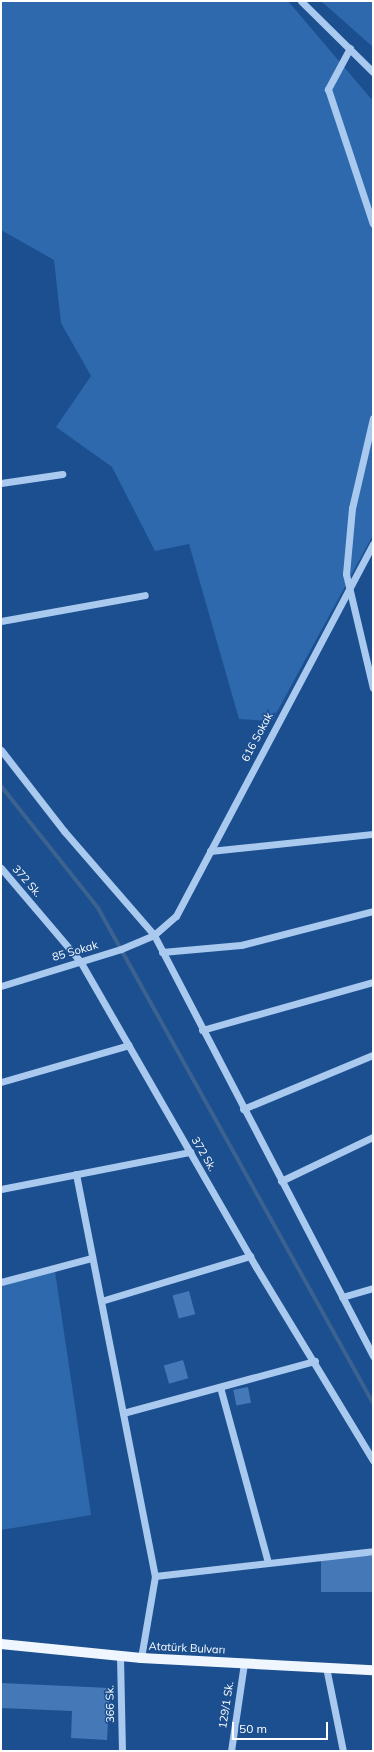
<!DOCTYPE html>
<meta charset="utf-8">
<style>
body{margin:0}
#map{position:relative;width:374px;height:1752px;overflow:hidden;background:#1b4f8f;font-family:Mulish,sans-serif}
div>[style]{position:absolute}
.green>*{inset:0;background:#2e69ad}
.stream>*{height:4px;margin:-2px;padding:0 2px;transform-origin:2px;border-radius:2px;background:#3c6290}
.building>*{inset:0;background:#4478b7;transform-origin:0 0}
.minor>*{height:7px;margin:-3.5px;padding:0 3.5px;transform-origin:3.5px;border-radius:3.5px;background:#a9c9ee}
.major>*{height:10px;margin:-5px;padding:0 5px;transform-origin:5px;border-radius:5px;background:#f0f6ff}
span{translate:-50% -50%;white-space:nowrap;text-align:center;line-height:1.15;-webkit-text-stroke:3px #1b4f8f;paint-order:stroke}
.street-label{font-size:11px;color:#fff}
.frame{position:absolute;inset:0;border:2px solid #fff;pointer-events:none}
.scale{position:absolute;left:232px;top:1722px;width:96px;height:18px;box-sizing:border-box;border:2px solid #fff;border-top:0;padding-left:5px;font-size:12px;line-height:14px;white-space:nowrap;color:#fff;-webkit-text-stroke:3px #1b4f8f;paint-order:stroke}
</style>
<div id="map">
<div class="green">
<i style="clip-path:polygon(1px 1px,288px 1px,373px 101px,373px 535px,272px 721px,239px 719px,189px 544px,155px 551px,112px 467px,56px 427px,91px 376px,61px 323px,54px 260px,1px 230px)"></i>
<i style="clip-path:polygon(321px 1px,373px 1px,373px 47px)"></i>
<i style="clip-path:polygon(55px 1271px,91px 1515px,1px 1530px,1px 1286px)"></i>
</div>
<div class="stream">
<i style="left:1px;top:786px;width:156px;rotate:51.5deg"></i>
<i style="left:98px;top:908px;width:566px;rotate:60.95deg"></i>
</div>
<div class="building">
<i style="left:189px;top:1291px;width:24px;height:17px;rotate:75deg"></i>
<i style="left:183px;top:1360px;width:19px;height:20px;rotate:74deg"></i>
<i style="left:248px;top:1387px;width:16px;height:15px;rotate:79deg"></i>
<i style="left:373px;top:1556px;width:36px;height:52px;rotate:90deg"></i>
<i style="clip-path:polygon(1px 1683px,110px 1688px,107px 1740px,71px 1738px,72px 1711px,1px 1708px)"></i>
</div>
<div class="minor">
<i style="left:301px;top:1px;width:101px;rotate:44.6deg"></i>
<i style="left:350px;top:48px;width:47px;rotate:118.2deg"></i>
<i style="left:328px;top:89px;width:142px;rotate:71.6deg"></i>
<i style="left:373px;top:418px;width:92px;rotate:103.1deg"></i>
<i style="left:352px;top:508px;width:66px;rotate:95.2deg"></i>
<i style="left:346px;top:574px;width:117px;rotate:76.7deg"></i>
<i style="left:1px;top:483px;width:62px;rotate:-8.4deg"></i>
<i style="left:1px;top:621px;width:146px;rotate:-10.2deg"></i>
<i style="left:1px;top:750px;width:103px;rotate:52.1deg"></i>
<i style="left:64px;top:831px;width:138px;rotate:49.1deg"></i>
<i style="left:154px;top:935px;width:475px;rotate:62.5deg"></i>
<i style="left:210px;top:851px;width:164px;rotate:-6deg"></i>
<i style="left:1px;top:868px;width:122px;rotate:49.7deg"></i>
<i style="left:80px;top:961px;width:353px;rotate:60.1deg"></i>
<i style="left:256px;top:1267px;width:226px;rotate:58.8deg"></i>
<i style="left:162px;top:952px;width:79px;rotate:-5.1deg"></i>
<i style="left:241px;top:945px;width:136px;rotate:-14.4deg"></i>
<i style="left:1px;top:986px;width:126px;rotate:-17.1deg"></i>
<i style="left:121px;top:949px;width:36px;rotate:-23deg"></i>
<i style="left:154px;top:935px;width:29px;rotate:-41deg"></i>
<i style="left:176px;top:916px;width:421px;rotate:-62.1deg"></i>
<i style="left:202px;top:1030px;width:178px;rotate:-15.7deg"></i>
<i style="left:1px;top:1082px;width:133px;rotate:-16.1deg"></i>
<i style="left:243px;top:1109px;width:141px;rotate:-22.6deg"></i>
<i style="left:76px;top:1174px;width:410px;rotate:78.9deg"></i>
<i style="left:155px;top:1576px;width:83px;rotate:99.7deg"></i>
<i style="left:281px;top:1181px;width:102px;rotate:-25.6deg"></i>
<i style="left:1px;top:1189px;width:193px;rotate:-11.1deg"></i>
<i style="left:1px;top:1282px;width:94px;rotate:-14.8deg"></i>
<i style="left:342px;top:1297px;width:32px;rotate:-16deg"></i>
<i style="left:101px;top:1301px;width:156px;rotate:-16.8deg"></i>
<i style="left:220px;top:1387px;width:182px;rotate:74.7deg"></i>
<i style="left:123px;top:1413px;width:199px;rotate:-15.2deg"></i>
<i style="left:155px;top:1576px;width:219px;rotate:-6.5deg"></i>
<i style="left:120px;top:1656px;width:95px;rotate:88.8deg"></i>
<i style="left:326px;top:1667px;width:86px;rotate:78.6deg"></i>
<i style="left:231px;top:1751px;width:89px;rotate:-81.6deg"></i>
</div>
<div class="major">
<i style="left:1px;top:1644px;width:141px;rotate:5.7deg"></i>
<i style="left:141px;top:1658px;width:232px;rotate:3deg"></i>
</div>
<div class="street-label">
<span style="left:257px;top:737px;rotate:-62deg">616 Sokak</span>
<span style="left:27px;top:881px;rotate:49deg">372 Sk.</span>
<span style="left:75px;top:951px;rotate:-16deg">85 Sokak</span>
<span style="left:204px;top:1154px;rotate:60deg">372 Sk.</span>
<span style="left:187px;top:1648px;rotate:3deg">Atatürk Bulvarı</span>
<span style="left:110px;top:1704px;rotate:-91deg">366 Sk.</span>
<span style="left:226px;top:1705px;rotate:-81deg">129/1 Sk.</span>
</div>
<div class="frame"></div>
<div class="scale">50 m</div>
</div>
